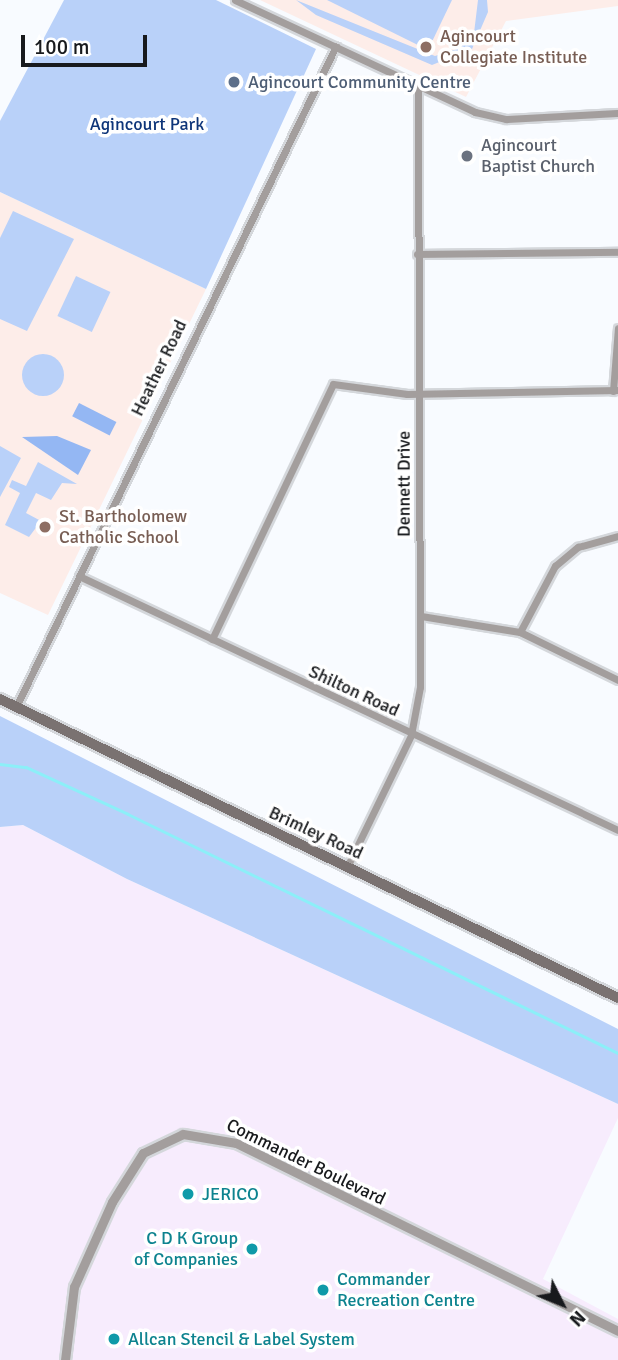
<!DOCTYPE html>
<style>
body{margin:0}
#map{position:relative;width:618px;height:1360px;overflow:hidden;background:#f8fbff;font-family:Signika,sans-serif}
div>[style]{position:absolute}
.industrial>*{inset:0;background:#f7ecfd}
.education>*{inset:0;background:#fdede9}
.green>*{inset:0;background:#b9d1f9;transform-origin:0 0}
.round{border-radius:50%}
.forest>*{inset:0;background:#94b7f3;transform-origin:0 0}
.stream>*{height:2.5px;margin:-1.25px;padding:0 1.25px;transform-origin:1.25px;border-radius:1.25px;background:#8ceff8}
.roads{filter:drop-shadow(2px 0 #d4d7db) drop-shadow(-2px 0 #d4d7db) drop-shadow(0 2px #d4d7db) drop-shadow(0 -2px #d4d7db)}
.minor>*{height:7px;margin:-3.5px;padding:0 3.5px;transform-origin:3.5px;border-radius:3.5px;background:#a39e9d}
.tertiary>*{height:9px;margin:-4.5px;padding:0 4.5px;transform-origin:4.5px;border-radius:4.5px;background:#a39e9d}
.secondary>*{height:10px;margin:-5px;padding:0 5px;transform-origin:5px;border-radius:5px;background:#7a7271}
.dots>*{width:19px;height:19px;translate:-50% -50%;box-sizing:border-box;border:4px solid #fff;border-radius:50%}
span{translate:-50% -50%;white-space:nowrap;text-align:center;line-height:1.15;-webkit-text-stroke:7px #fff;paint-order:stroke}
.education-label{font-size:18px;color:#785e54}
.left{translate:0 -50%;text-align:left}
.service-label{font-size:18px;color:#4e5e75}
.park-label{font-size:18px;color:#0e3579}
.worship-label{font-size:18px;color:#5b616d}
.street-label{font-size:18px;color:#181a1d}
.culture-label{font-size:18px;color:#0d838f}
.right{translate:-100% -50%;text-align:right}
.north{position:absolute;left:527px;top:1269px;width:70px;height:70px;-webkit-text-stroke:5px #fff;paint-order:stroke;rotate:133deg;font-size:19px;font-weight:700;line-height:28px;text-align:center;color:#181a1d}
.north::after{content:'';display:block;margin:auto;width:24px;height:32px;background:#181a1d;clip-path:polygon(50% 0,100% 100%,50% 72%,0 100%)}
.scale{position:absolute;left:21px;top:35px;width:126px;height:32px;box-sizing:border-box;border:4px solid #181a1d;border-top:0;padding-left:9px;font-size:21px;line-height:24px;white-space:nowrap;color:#181a1d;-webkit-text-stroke:5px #fff;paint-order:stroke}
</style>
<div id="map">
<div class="industrial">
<i style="clip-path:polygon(23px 825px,127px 879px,618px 1104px,618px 1118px,543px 1279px,618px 1319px,618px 1360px,0 1360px,0 827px)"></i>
</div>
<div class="education">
<i style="clip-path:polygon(260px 0,618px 0,618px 6px,506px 21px,466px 97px)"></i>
<i style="clip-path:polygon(0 192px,206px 289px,48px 615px,0 593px)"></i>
</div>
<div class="green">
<i style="clip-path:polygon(64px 0,216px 0,316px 49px,206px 289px,0 192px,0 121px)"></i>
<i style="clip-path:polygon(296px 0,435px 56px,460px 48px,474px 33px,478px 0,487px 0,488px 12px,472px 49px,432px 65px,316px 15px)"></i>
<i style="clip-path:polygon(327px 0,452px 0,428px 50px)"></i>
<i style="clip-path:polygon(13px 211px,74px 239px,27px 331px,0 319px,0 238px)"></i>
<i style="left:76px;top:276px;width:38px;height:44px;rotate:25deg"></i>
<i class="round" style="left:22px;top:354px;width:42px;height:42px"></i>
<i style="clip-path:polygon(0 446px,21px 458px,0 497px)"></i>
<i style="clip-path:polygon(38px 462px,77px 484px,62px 483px,51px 500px,36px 493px,26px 513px,41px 521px,29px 537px,5px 525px,20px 493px,9px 487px,12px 480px,26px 486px)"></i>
<i style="clip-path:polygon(0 716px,618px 1029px,618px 1104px,127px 879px,23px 825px,0 827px)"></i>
</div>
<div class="forest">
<i style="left:79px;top:403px;width:42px;height:15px;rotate:27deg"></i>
<i style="clip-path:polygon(57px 436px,91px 450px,78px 475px,22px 437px)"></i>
</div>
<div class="stream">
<i style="left:0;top:764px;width:26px;rotate:7deg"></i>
<i style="left:26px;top:767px;width:112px;rotate:24.7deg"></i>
<i style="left:128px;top:814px;width:545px;rotate:26deg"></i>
</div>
<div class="roads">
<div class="minor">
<i style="left:235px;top:0;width:265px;rotate:25deg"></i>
<i style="left:475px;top:112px;width:32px;rotate:13deg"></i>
<i style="left:506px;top:119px;width:112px;rotate:-3.1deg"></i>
<i style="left:417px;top:254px;width:201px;rotate:-0.6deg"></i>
<i style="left:613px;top:391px;width:63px;rotate:-85.5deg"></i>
<i style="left:79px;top:576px;width:596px;rotate:25.23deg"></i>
<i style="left:421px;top:616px;width:100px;rotate:9.2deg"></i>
<i style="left:520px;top:632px;width:109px;rotate:26.1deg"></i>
<i style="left:520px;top:632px;width:75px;rotate:-62.1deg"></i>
<i style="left:555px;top:566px;width:30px;rotate:-40deg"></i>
<i style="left:578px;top:547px;width:41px;rotate:-15.4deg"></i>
<i style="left:212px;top:639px;width:282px;rotate:-64.6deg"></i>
<i style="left:333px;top:384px;width:75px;rotate:7.7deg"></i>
<i style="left:407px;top:394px;width:211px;rotate:-1.1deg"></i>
<i style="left:16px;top:707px;width:734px;rotate:-64.17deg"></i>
<i style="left:348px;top:865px;width:144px;rotate:-64.1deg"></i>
<i style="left:411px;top:735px;width:49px;rotate:-79.4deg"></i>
<i style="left:420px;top:687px;width:601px;rotate:-90.19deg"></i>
</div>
<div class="tertiary">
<i style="left:65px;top:1360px;width:74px;rotate:-83deg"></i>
<i style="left:74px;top:1287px;width:93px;rotate:-65.9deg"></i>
<i style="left:112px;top:1202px;width:58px;rotate:-57.7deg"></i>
<i style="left:143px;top:1153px;width:44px;rotate:-25.4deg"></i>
<i style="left:183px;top:1134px;width:54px;rotate:9.6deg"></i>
<i style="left:236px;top:1143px;width:426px;rotate:26.2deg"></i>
</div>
<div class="secondary">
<i style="left:0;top:699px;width:687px;rotate:25.82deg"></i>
</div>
</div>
<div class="dots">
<i style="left:426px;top:47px;background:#8d6e63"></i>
<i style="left:234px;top:82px;background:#5c6f8a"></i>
<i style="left:467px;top:156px;background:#6b7280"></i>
<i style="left:45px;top:527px;background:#8d6e63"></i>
<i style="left:188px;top:1194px;background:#0f9aa8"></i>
<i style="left:252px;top:1249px;background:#0f9aa8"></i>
<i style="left:323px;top:1290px;background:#0f9aa8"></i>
<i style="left:114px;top:1339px;background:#0f9aa8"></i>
</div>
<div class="education-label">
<span class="left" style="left:440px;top:47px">Agincourt<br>Collegiate Institute</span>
<span class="left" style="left:59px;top:527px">St. Bartholomew<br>Catholic School</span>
</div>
<div class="service-label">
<span class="left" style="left:248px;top:82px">Agincourt Community Centre</span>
</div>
<div class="park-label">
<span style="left:147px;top:124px">Agincourt Park</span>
</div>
<div class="worship-label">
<span class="left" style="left:481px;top:156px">Agincourt<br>Baptist Church</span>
</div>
<div class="street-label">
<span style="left:159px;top:368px;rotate:-64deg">Heather Road</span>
<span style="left:404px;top:484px;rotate:-90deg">Dennett Drive</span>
<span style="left:354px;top:691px;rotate:25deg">Shilton Road</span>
<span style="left:316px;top:833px;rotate:25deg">Brimley Road</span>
<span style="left:306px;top:1162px;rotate:26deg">Commander Boulevard</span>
</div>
<div class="culture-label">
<span class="left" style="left:202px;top:1194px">JERICO</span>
<span class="right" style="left:238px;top:1249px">C D K Group<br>of Companies</span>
<span class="left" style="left:337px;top:1290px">Commander<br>Recreation Centre</span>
<span class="left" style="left:128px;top:1339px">Allcan Stencil &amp; Label System</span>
</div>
<div class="north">N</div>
<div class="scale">100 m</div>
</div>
